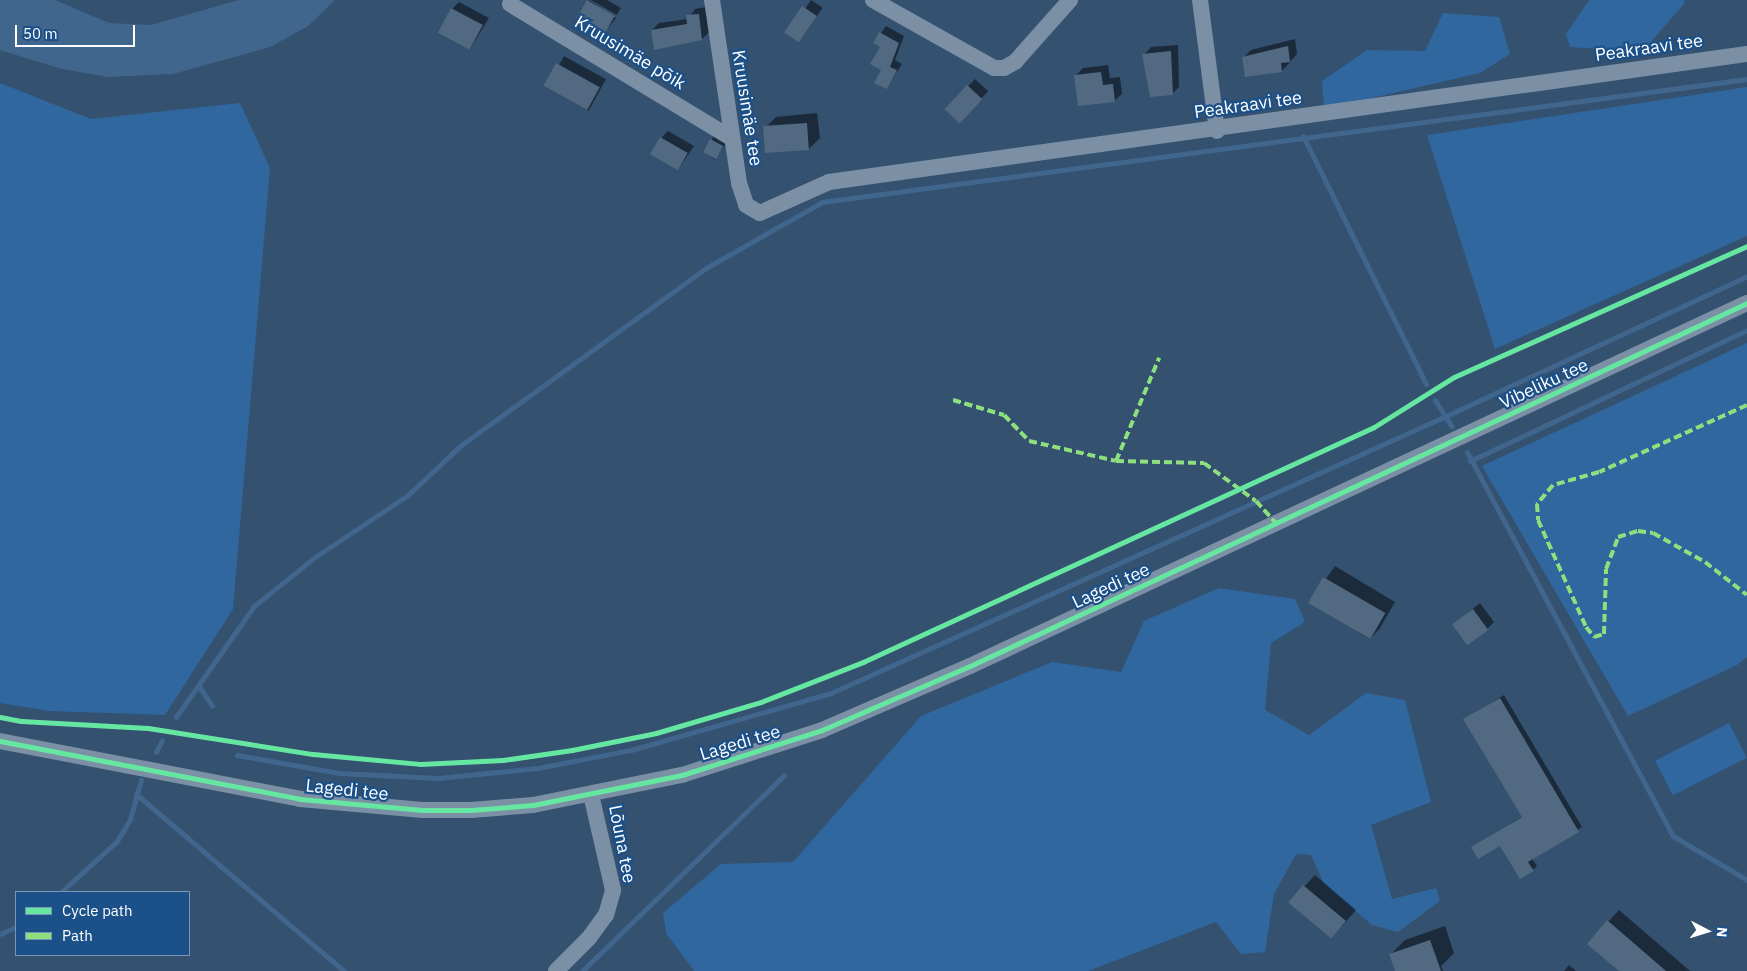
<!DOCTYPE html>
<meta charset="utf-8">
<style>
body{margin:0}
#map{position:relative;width:1747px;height:971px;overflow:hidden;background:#345170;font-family:"IBM Plex Sans",sans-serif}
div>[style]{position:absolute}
.green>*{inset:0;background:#30679f;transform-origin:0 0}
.water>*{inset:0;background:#41668e}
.shadow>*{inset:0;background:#0007;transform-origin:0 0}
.stream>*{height:5px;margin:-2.5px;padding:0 2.5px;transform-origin:2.5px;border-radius:2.5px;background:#41668e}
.building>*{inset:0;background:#526982;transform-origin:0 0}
.minor>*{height:16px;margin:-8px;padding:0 8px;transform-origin:8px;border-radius:8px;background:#7b8fa5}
.quiet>*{height:4px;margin-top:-2px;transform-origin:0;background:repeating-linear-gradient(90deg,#8de07e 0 8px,transparent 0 12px)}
.cycleway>*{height:5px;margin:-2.5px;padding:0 2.5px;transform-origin:2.5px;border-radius:2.5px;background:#66e7a1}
span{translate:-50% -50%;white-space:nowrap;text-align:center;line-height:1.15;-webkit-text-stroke:4.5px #1c5088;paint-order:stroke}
.street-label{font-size:18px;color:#fff}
.legend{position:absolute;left:15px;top:891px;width:175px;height:65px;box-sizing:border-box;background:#1c5088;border:1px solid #7796b8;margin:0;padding:6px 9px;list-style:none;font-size:15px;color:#fff}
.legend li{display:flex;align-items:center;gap:10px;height:25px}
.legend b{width:25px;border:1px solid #7796b8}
.north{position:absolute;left:1682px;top:906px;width:50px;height:50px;-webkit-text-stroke:4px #1c5088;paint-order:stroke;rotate:95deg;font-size:14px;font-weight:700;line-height:20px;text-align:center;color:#fff}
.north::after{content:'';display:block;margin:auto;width:18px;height:22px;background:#fff;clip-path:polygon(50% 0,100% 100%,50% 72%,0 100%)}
.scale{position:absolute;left:15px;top:25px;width:120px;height:22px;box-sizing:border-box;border:2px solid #fff;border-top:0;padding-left:6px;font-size:15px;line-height:18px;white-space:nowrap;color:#fff;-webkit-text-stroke:4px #1c5088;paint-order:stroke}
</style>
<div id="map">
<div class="green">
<i style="clip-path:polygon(1589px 0,1684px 0,1685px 3px,1642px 52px,1570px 47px,1566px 34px)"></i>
<i style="clip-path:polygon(1443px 13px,1499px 17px,1510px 54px,1480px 73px,1324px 109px,1322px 81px,1367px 50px,1425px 51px)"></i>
<i style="clip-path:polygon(0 83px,91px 119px,240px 103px,270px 168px,233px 609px,165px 715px,49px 711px,0 703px)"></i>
<i style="clip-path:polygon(1747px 87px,1747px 236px,1495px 349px,1427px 135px)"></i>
<i style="clip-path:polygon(1747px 343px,1747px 657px,1737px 665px,1628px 716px,1482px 466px)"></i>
<i style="clip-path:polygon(1219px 588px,1295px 599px,1305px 622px,1271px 643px,1265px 710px,1309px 735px,1366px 693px,1405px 700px,1431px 802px,1371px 825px,1392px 899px,1436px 888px,1440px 901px,1398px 932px,1372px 925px,1324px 884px,1311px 855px,1296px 854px,1274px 894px,1265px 952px,1241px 954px,1216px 922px,1088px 971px,694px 971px,666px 933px,663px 913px,721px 864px,793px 862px,921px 716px,1052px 662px,1121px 672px,1144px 621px)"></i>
<i style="left:1729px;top:723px;width:39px;height:83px;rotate:63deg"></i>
</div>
<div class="water">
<i style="clip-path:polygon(0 0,55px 0,109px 23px,151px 25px,239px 0,335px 0,308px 26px,270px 47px,173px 74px,108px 77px,62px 69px,0 50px)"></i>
</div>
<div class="shadow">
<i style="clip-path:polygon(589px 0,616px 18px,604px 33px,578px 18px)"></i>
<i style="clip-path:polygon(591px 0,607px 0,621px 8px,617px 15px)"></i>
<i style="left:811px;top:0;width:14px;height:41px;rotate:34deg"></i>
<i style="clip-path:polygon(459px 2px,489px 18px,470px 49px,452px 9px)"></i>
<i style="clip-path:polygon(706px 7px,709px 32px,702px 39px,652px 30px,659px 23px,688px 19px,695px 9px)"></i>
<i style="clip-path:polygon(886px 26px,904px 36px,895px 60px,902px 64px,886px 88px,881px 46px,874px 43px)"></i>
<i style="clip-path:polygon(1295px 39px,1297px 54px,1282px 71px,1246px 76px,1243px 58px,1251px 50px)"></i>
<i style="clip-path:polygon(1178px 45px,1179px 87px,1172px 94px,1144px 55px,1151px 47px)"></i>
<i style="left:564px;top:56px;width:48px;height:36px;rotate:29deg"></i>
<i style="clip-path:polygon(1108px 65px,1110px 78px,1120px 77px,1122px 94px,1114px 101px,1076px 75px,1083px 68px)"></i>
<i style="left:975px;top:79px;width:18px;height:42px;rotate:43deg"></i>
<i style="clip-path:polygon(817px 113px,820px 138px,809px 149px,765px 128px,776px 117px)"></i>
<i style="clip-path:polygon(668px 131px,694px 146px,679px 168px,661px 138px)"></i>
<i style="left:714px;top:136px;width:14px;height:19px;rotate:34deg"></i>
<i style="clip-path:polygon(1335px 566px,1395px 602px,1380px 628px,1370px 639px,1309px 603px)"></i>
<i style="clip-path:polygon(1480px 603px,1494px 622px,1487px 629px,1453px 625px)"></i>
<i style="clip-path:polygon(1504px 695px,1582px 827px,1532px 859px,1537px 866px,1533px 870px,1500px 844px,1472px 847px,1523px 816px,1465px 719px)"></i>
<i style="clip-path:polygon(1315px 875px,1356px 910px,1342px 926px,1290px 902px)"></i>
<i style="clip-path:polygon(1619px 910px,1690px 971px,1621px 971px,1589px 943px)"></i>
<i style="clip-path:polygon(1445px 926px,1454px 953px,1441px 966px,1443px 971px,1396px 971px,1390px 955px,1405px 940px)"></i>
<i style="clip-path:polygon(1569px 965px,1576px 971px,1564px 971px)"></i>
</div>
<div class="stream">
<i style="left:1303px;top:136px;width:277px;rotate:63.6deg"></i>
<i style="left:1435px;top:400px;width:31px;rotate:58deg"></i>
<i style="left:1467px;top:452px;width:436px;rotate:61.8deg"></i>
<i style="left:1673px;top:836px;width:86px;rotate:30.7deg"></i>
<i style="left:1470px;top:461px;width:306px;rotate:-25.3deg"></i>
<i style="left:198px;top:685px;width:25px;rotate:56deg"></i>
<i style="left:176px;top:717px;width:136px;rotate:-54.9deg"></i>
<i style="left:254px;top:606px;width:78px;rotate:-38.8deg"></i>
<i style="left:315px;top:557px;width:112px;rotate:-33.7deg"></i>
<i style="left:408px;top:495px;width:71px;rotate:-43.3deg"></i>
<i style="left:460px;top:446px;width:304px;rotate:-35.9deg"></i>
<i style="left:706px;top:268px;width:133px;rotate:-29.6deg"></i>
<i style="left:822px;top:202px;width:933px;rotate:-7.57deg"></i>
<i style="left:156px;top:752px;width:13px;rotate:-63deg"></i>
<i style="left:237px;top:755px;width:104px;rotate:10deg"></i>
<i style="left:339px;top:773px;width:99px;rotate:2.9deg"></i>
<i style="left:438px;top:778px;width:100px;rotate:-5.7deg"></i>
<i style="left:538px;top:768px;width:95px;rotate:-11deg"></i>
<i style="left:631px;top:750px;width:208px;rotate:-15.9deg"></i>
<i style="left:831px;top:693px;width:675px;rotate:-24.25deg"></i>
<i style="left:1446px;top:416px;width:332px;rotate:-24.9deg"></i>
<i style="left:136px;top:794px;width:273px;rotate:40.4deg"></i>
<i style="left:61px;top:892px;width:76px;rotate:-42.3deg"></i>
<i style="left:117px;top:841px;width:26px;rotate:-59deg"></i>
<i style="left:130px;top:819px;width:41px;rotate:-74.2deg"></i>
<i style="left:0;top:934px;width:17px;rotate:-24deg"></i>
<i style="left:582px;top:971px;width:281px;rotate:-44.1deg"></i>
</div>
<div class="building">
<i style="left:587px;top:0;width:32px;height:21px;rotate:30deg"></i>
<i style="left:802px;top:6px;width:18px;height:32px;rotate:34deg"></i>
<i style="left:451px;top:8px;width:36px;height:28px;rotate:28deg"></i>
<i style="clip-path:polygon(699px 14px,702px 40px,654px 50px,651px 30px,687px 24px,686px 15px)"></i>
<i style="clip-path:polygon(879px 32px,899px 43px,890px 67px,897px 70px,887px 89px,874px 83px,881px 70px,870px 64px,880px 47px,873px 43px)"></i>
<i style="clip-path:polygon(1288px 46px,1290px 62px,1281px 63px,1282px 72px,1245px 77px,1242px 57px)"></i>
<i style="clip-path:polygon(1171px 51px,1173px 95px,1150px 97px,1142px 54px)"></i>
<i style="left:556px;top:63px;width:50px;height:26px;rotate:29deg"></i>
<i style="clip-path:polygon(1101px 72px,1103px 85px,1113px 84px,1115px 102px,1078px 106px,1074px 75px)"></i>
<i style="left:967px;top:85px;width:21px;height:33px;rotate:43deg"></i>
<i style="left:807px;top:123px;width:27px;height:44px;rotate:86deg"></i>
<i style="left:660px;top:137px;width:32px;height:20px;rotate:30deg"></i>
<i style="left:710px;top:139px;width:15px;height:15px;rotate:28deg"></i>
<i style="left:1323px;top:577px;width:72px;height:30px;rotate:30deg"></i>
<i style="left:1473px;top:609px;width:26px;height:26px;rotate:54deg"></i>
<i style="clip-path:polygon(1500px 698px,1579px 832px,1528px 862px,1534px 871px,1520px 879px,1500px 846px,1478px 859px,1471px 847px,1522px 817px,1463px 719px)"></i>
<i style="left:1303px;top:885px;width:56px;height:23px;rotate:40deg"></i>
<i style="clip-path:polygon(1607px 920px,1666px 971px,1619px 971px,1587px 944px)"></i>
<i style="clip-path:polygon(1430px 940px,1441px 971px,1395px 971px,1389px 954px)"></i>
</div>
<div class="minor">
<i style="left:712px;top:0;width:185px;rotate:81.6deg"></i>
<i style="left:739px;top:183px;width:23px;rotate:72deg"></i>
<i style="left:746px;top:205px;width:16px;rotate:30deg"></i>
<i style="left:760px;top:213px;width:76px;rotate:-24.2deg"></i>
<i style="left:829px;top:182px;width:927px;rotate:-7.94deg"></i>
<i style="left:873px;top:0;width:139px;rotate:29.3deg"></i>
<i style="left:994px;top:68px;width:10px"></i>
<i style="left:1004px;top:68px;width:13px;rotate:-29deg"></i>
<i style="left:1015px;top:62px;width:83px;rotate:-48.4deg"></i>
<i style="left:1200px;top:0;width:132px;rotate:82.6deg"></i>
<i style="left:510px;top:4px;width:257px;rotate:31.2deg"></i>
<i style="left:0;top:741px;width:306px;rotate:10.9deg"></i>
<i style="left:300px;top:799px;width:123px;rotate:5.1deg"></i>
<i style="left:423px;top:810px;width:48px"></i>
<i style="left:471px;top:810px;width:62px;rotate:-4.6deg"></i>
<i style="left:533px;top:805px;width:152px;rotate:-11.4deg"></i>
<i style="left:682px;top:775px;width:147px;rotate:-17.8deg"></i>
<i style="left:822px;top:730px;width:161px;rotate:-23.4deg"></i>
<i style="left:970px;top:666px;width:858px;rotate:-25.04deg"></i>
<i style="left:556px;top:971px;width:47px;rotate:-45deg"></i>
<i style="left:589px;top:938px;width:29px;rotate:-54deg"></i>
<i style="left:606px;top:915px;width:26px;rotate:-74deg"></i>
<i style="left:613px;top:890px;width:98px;rotate:-103deg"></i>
</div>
<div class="quiet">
<i style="left:953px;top:400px;width:53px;rotate:16.4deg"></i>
<i style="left:1004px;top:415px;width:36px;rotate:46deg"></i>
<i style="left:1029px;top:441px;width:89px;rotate:12.9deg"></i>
<i style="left:1116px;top:461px;width:88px;rotate:1.3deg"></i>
<i style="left:1204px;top:463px;width:64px;rotate:36.2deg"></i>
<i style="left:1256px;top:501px;width:31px;rotate:48deg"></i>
<i style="left:1747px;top:405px;width:162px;rotate:155.6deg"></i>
<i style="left:1599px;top:472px;width:48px;rotate:164.2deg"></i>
<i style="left:1553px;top:485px;width:25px;rotate:130deg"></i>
<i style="left:1537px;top:504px;width:16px;rotate:86deg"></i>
<i style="left:1538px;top:520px;width:117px;rotate:65.8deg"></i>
<i style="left:1586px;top:627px;width:13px;rotate:51deg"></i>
<i style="left:1594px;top:637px;width:10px;rotate:-17deg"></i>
<i style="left:1604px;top:634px;width:65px;rotate:-88.2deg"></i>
<i style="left:1606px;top:569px;width:34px;rotate:-69deg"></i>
<i style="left:1618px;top:537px;width:21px;rotate:-17deg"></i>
<i style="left:1638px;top:531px;width:15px;rotate:8deg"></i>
<i style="left:1653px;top:533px;width:60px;rotate:29.1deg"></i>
<i style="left:1705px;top:562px;width:53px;rotate:38.2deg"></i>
<i style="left:1116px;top:461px;width:112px;rotate:-67.3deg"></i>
</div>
<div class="cycleway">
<i style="left:0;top:717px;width:21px;rotate:11deg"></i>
<i style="left:21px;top:721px;width:127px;rotate:3.2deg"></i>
<i style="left:148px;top:728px;width:167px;rotate:9deg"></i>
<i style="left:313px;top:754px;width:107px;rotate:5.3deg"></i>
<i style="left:420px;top:764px;width:83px;rotate:-2.8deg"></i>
<i style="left:503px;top:760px;width:70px;rotate:-8.2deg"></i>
<i style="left:572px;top:750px;width:86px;rotate:-11.4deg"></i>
<i style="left:656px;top:733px;width:109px;rotate:-16.4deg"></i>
<i style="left:761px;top:702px;width:110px;rotate:-21.4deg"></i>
<i style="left:863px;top:662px;width:562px;rotate:-24.7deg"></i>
<i style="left:1374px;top:427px;width:94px;rotate:-32deg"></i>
<i style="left:1454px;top:377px;width:321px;rotate:-24.1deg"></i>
<i style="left:0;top:741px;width:306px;rotate:10.9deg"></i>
<i style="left:300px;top:799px;width:123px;rotate:5.1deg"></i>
<i style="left:423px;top:810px;width:48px"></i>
<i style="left:471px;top:810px;width:62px;rotate:-4.6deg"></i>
<i style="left:533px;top:805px;width:152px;rotate:-11.4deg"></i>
<i style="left:682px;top:775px;width:147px;rotate:-17.8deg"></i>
<i style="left:822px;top:730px;width:161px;rotate:-23.4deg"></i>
<i style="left:970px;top:666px;width:858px;rotate:-25.04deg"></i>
</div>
<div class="street-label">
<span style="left:1649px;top:48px;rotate:-8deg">Peakraavi tee</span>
<span style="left:630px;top:53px;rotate:31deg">Kruusimäe põik</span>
<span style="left:1248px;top:105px;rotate:-8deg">Peakraavi tee</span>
<span style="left:747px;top:108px;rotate:81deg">Kruusimäe tee</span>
<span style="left:1544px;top:384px;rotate:-25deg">Vibeliku tee</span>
<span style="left:1111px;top:586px;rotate:-25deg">Lagedi tee</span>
<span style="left:740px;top:743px;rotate:-17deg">Lagedi tee</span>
<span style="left:347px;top:790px;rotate:6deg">Lagedi tee</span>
<span style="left:622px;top:844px;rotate:79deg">Lõuna tee</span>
</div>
<ul class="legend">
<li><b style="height:6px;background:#66e7a1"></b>Cycle path</li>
<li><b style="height:6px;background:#8de07e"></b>Path</li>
</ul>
<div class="north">N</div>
<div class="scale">50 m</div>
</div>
